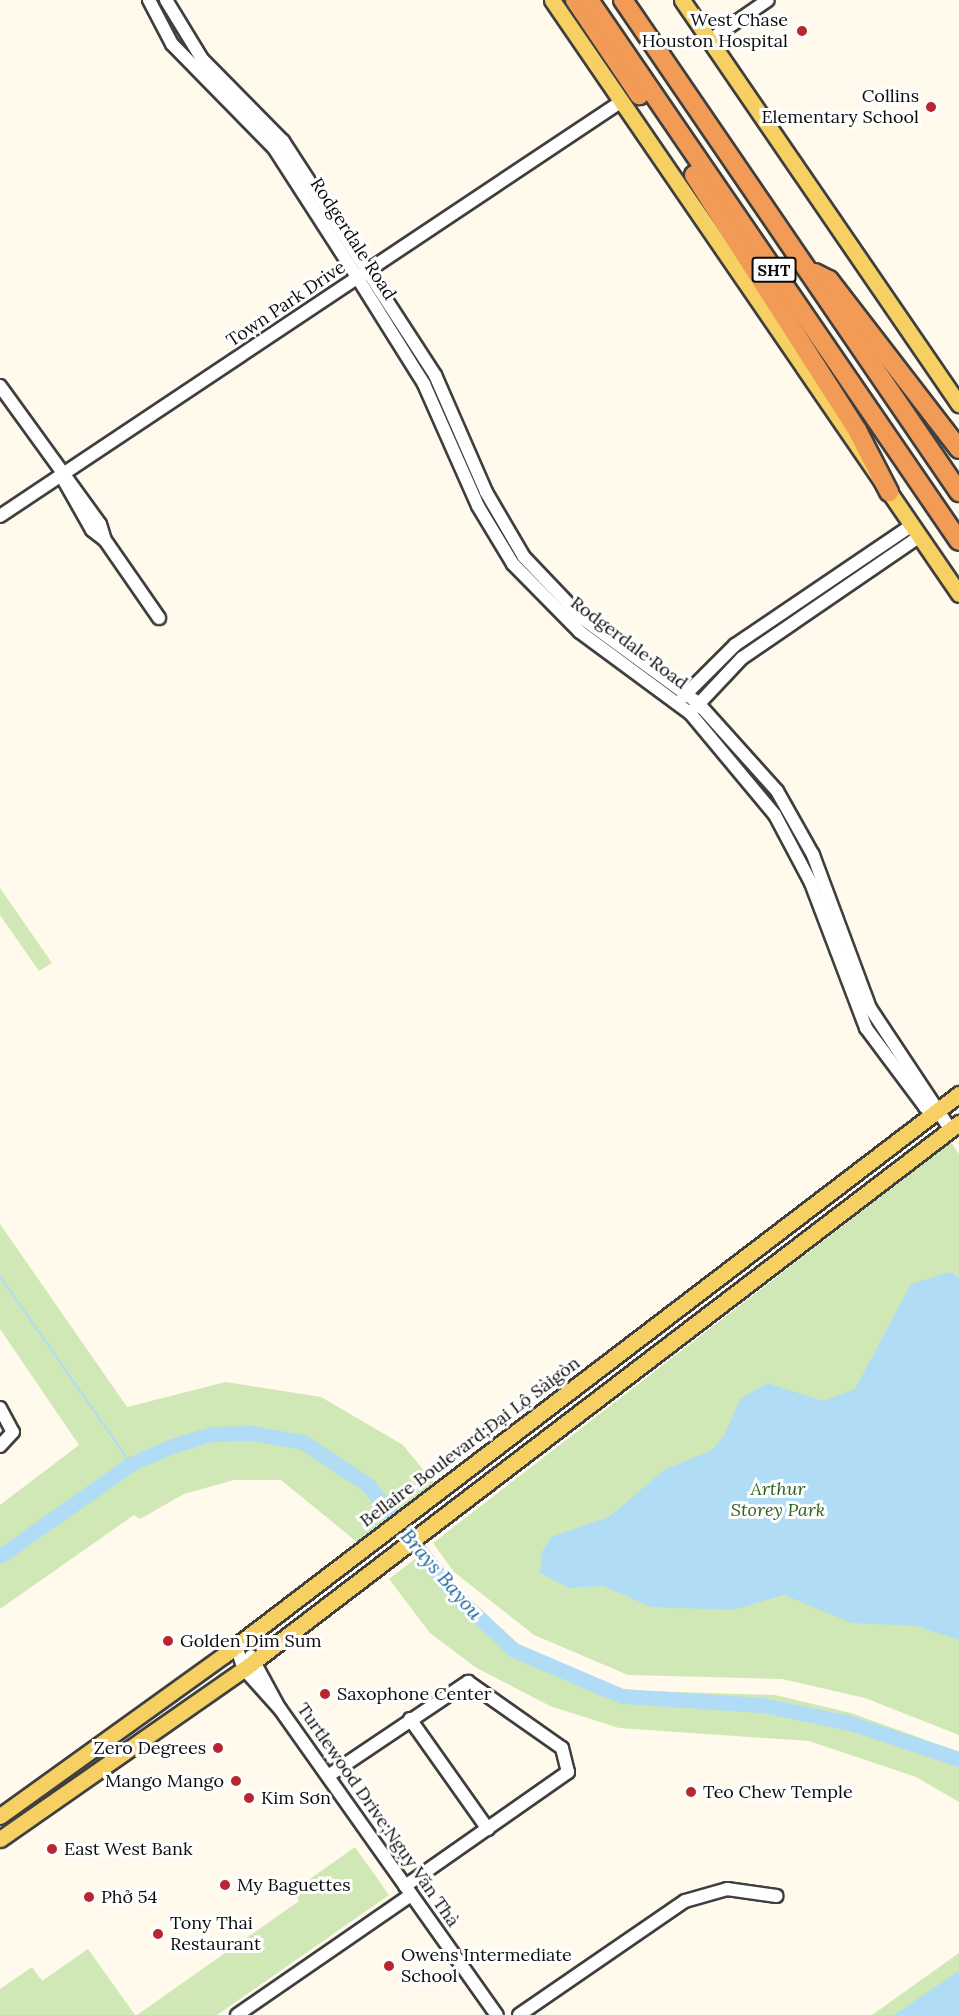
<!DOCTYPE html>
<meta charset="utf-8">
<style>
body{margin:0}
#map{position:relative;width:959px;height:2015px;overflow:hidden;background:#fffaeb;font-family:Lora,serif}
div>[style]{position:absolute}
.green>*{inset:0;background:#d0e8b6}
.water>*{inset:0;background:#b1dcf5}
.stream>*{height:2px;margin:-1px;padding:0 1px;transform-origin:1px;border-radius:1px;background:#b1dcf5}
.river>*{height:15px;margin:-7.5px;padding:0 7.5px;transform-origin:7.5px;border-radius:7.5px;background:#b1dcf5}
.roads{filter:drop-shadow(2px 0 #3f3f3f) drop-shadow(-2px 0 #3f3f3f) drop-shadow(0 2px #3f3f3f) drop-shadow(0 -2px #3f3f3f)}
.minor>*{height:12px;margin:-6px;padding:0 6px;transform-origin:6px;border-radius:6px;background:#fff}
.major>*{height:15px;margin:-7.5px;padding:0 7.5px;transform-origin:7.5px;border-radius:7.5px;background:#f6d063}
.highway>*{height:18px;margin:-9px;padding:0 9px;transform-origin:9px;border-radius:9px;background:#f19b56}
.dots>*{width:16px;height:16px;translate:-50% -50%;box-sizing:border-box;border:3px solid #fff;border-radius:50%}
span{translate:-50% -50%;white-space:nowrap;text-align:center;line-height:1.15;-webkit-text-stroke:6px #fff;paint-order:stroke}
.shield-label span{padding:2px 4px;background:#fff;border:2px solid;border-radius:4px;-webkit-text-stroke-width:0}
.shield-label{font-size:16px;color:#0c0c0c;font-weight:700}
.poi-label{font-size:18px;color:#0c0c0c}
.right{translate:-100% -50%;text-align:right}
.left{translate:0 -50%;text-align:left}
.street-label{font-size:18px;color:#0c0c0c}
.park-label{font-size:18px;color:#2d611e;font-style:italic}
.water-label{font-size:20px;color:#18639a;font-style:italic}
</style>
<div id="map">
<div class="green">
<i style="clip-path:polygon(0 888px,52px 963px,39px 971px,0 915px)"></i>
<i style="clip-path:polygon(951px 1142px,959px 1154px,959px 1735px,865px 1698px,782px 1679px,628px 1675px,534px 1635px,454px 1572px,433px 1543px)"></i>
<i style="clip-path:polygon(0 1224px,127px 1407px,226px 1382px,321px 1397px,403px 1445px,434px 1483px,357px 1542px,281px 1480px,234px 1480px,184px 1494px,140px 1519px,134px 1515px,0 1609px,0 1505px,79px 1445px,0 1329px)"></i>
<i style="clip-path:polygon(420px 1555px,471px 1612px,517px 1645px,616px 1690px,775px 1695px,851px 1713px,951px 1749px,959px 1754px,959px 1802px,916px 1777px,809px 1741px,619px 1728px,550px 1706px,475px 1667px,430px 1633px,389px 1579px)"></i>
<i style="clip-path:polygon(355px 1847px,389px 1895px,217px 2015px,137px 2015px,299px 1901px,293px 1891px)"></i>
<i style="clip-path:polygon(88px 1949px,135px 2015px,0 2015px,0 1989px,32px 1967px,42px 1981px)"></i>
<i style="clip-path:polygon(959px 1953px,959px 2015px,872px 2015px)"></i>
</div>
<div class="water">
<i style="clip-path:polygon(950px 1272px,959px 1277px,959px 1640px,916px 1626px,852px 1623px,784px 1595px,732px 1610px,652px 1607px,603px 1586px,569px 1588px,540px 1573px,542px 1552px,551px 1537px,609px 1517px,664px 1470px,712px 1450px,725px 1434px,740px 1399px,767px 1383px,823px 1401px,855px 1389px,911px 1284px)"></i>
<i style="clip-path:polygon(959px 1971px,959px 2015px,894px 2015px)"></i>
</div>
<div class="stream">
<i style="left:0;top:1276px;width:229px;rotate:55.1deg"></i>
</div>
<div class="river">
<i style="left:0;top:1556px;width:160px;rotate:-35.1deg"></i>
<i style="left:131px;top:1464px;width:45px;rotate:-23.7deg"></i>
<i style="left:172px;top:1446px;width:41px;rotate:-17.1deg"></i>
<i style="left:211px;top:1434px;width:41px;rotate:-1.4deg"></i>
<i style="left:252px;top:1433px;width:52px;rotate:10deg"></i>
<i style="left:303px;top:1442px;width:78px;rotate:33.5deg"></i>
<i style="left:368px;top:1485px;width:142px;rotate:51.6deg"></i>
<i style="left:456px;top:1596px;width:79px;rotate:43deg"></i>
<i style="left:514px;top:1650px;width:117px;rotate:23.1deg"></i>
<i style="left:622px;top:1696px;width:140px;rotate:3.7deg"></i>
<i style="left:762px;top:1705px;width:90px;rotate:11.6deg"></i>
<i style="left:850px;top:1723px;width:115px;rotate:18.3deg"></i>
</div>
<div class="roads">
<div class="minor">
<i style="left:149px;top:0;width:50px;rotate:62.4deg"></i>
<i style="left:172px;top:44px;width:146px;rotate:45.6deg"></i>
<i style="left:274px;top:148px;width:153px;rotate:57.2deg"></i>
<i style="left:357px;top:277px;width:126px;rotate:57.9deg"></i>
<i style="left:424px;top:384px;width:133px;rotate:66.1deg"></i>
<i style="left:478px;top:506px;width:68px;rotate:58.9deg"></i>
<i style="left:513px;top:564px;width:95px;rotate:45.4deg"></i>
<i style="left:580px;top:632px;width:137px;rotate:36.4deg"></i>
<i style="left:690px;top:713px;width:133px;rotate:50.2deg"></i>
<i style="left:775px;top:815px;width:77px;rotate:62.1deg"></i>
<i style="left:811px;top:883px;width:155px;rotate:69.2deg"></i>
<i style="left:866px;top:1028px;width:99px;rotate:53.2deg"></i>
<i style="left:925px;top:1107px;width:12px;rotate:20deg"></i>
<i style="left:166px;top:0;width:69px;rotate:58.6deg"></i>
<i style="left:202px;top:59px;width:115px;rotate:45.4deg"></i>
<i style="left:283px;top:141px;width:279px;rotate:57deg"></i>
<i style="left:435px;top:375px;width:128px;rotate:66.4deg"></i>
<i style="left:486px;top:492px;width:75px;rotate:59.7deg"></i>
<i style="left:524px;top:557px;width:84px;rotate:46.4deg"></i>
<i style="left:582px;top:618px;width:144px;rotate:36.2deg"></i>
<i style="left:698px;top:703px;width:118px;rotate:48.1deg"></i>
<i style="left:777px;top:791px;width:73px;rotate:60.6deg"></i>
<i style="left:813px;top:855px;width:163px;rotate:69.6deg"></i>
<i style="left:870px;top:1008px;width:145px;rotate:56.5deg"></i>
<i style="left:710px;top:40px;width:70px;rotate:-34.6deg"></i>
<i style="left:0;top:386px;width:170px;rotate:54.1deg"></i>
<i style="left:100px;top:524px;width:17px;rotate:73deg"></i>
<i style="left:61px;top:475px;width:63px;rotate:60.6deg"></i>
<i style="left:92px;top:530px;width:16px;rotate:38deg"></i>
<i style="left:105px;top:540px;width:95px;rotate:55.3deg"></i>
<i style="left:0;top:516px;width:748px;rotate:-33.71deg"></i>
<i style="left:683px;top:697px;width:74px;rotate:-45deg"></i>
<i style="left:735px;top:645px;width:212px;rotate:-34.1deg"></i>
<i style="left:693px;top:710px;width:71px;rotate:-46.7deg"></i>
<i style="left:742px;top:658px;width:214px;rotate:-34.4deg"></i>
<i style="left:0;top:1408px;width:27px;rotate:62deg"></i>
<i style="left:13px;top:1432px;width:19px;rotate:133deg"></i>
<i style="left:236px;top:1646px;width:24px;rotate:71deg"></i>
<i style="left:244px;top:1669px;width:54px;rotate:48deg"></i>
<i style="left:280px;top:1709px;width:375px;rotate:54.7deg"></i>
<i style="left:251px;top:1656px;width:57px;rotate:61.6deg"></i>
<i style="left:410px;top:1719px;width:135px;rotate:54.7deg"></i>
<i style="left:328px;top:1776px;width:169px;rotate:-33.9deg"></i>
<i style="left:468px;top:1682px;width:115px;rotate:35.1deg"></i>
<i style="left:562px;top:1748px;width:25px;rotate:76deg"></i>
<i style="left:568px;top:1772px;width:199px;rotate:145deg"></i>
<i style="left:237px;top:2015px;width:211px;rotate:-34.6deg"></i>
<i style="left:519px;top:2015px;width:201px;rotate:-34.5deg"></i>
<i style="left:685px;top:1901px;width:44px;rotate:-15.9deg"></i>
<i style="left:727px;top:1889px;width:50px;rotate:8deg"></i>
</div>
<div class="major">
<i style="left:552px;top:0;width:720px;rotate:55.58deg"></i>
<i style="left:682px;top:0;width:490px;rotate:55.6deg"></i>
<i style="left:0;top:1816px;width:276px;rotate:-35.7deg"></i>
<i style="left:224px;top:1655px;width:925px;rotate:-37.35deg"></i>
<i style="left:0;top:1839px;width:297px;rotate:-34.9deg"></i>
<i style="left:244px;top:1669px;width:900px;rotate:-37.37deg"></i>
</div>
<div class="highway">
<i style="left:575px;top:0;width:115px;rotate:56deg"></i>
<i style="left:589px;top:0;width:655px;rotate:55.63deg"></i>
<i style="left:623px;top:0;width:596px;rotate:55.67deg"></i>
<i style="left:694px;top:175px;width:303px;rotate:57.4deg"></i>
<i style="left:857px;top:430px;width:70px;rotate:62.7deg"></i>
<i style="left:815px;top:273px;width:16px;rotate:27deg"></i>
<i style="left:829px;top:280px;width:213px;rotate:52.4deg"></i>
</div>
</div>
<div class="dots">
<i style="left:802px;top:31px;background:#b82730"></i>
<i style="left:931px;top:107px;background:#b82730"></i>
<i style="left:168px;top:1641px;background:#b82730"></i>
<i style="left:325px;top:1694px;background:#b82730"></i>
<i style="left:218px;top:1748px;background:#b82730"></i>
<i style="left:236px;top:1781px;background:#b82730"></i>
<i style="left:691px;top:1792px;background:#b82730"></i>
<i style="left:249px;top:1798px;background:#b82730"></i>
<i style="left:52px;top:1849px;background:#b82730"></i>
<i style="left:225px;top:1885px;background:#b82730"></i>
<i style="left:89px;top:1897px;background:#b82730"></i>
<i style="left:158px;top:1934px;background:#b82730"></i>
<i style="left:389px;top:1966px;background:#b82730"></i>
</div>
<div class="shield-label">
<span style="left:774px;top:270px">SHT</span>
</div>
<div class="poi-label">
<span class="right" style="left:788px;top:31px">West Chase<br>Houston Hospital</span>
<span class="right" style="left:919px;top:107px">Collins<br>Elementary School</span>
<span class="left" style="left:180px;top:1641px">Golden Dim Sum</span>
<span class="left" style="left:337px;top:1694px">Saxophone Center</span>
<span class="right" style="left:206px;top:1748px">Zero Degrees</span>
<span class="right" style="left:224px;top:1781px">Mango Mango</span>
<span class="left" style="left:703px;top:1792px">Teo Chew Temple</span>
<span class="left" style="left:261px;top:1798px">Kim Sơn</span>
<span class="left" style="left:64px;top:1849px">East West Bank</span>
<span class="left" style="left:237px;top:1885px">My Baguettes</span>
<span class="left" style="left:101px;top:1897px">Phở 54</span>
<span class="left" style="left:170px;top:1934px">Tony Thai<br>Restaurant</span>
<span class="left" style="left:401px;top:1966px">Owens Intermediate<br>School</span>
</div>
<div class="street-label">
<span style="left:353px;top:239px;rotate:57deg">Rodgerdale Road</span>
<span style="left:286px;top:304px;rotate:-34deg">Town Park Drive</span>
<span style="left:629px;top:643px;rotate:37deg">Rodgerdale Road</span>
<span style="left:470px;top:1442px;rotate:-37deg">Bellaire Boulevard;Đại Lộ Sàigòn</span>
<span style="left:378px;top:1815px;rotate:55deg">Turtlewood Drive;Ngụy Văn Thà</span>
</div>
<div class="park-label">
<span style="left:778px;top:1500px">Arthur<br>Storey Park</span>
</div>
<div class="water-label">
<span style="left:442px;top:1574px;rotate:49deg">Brays Bayou</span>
</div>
</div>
